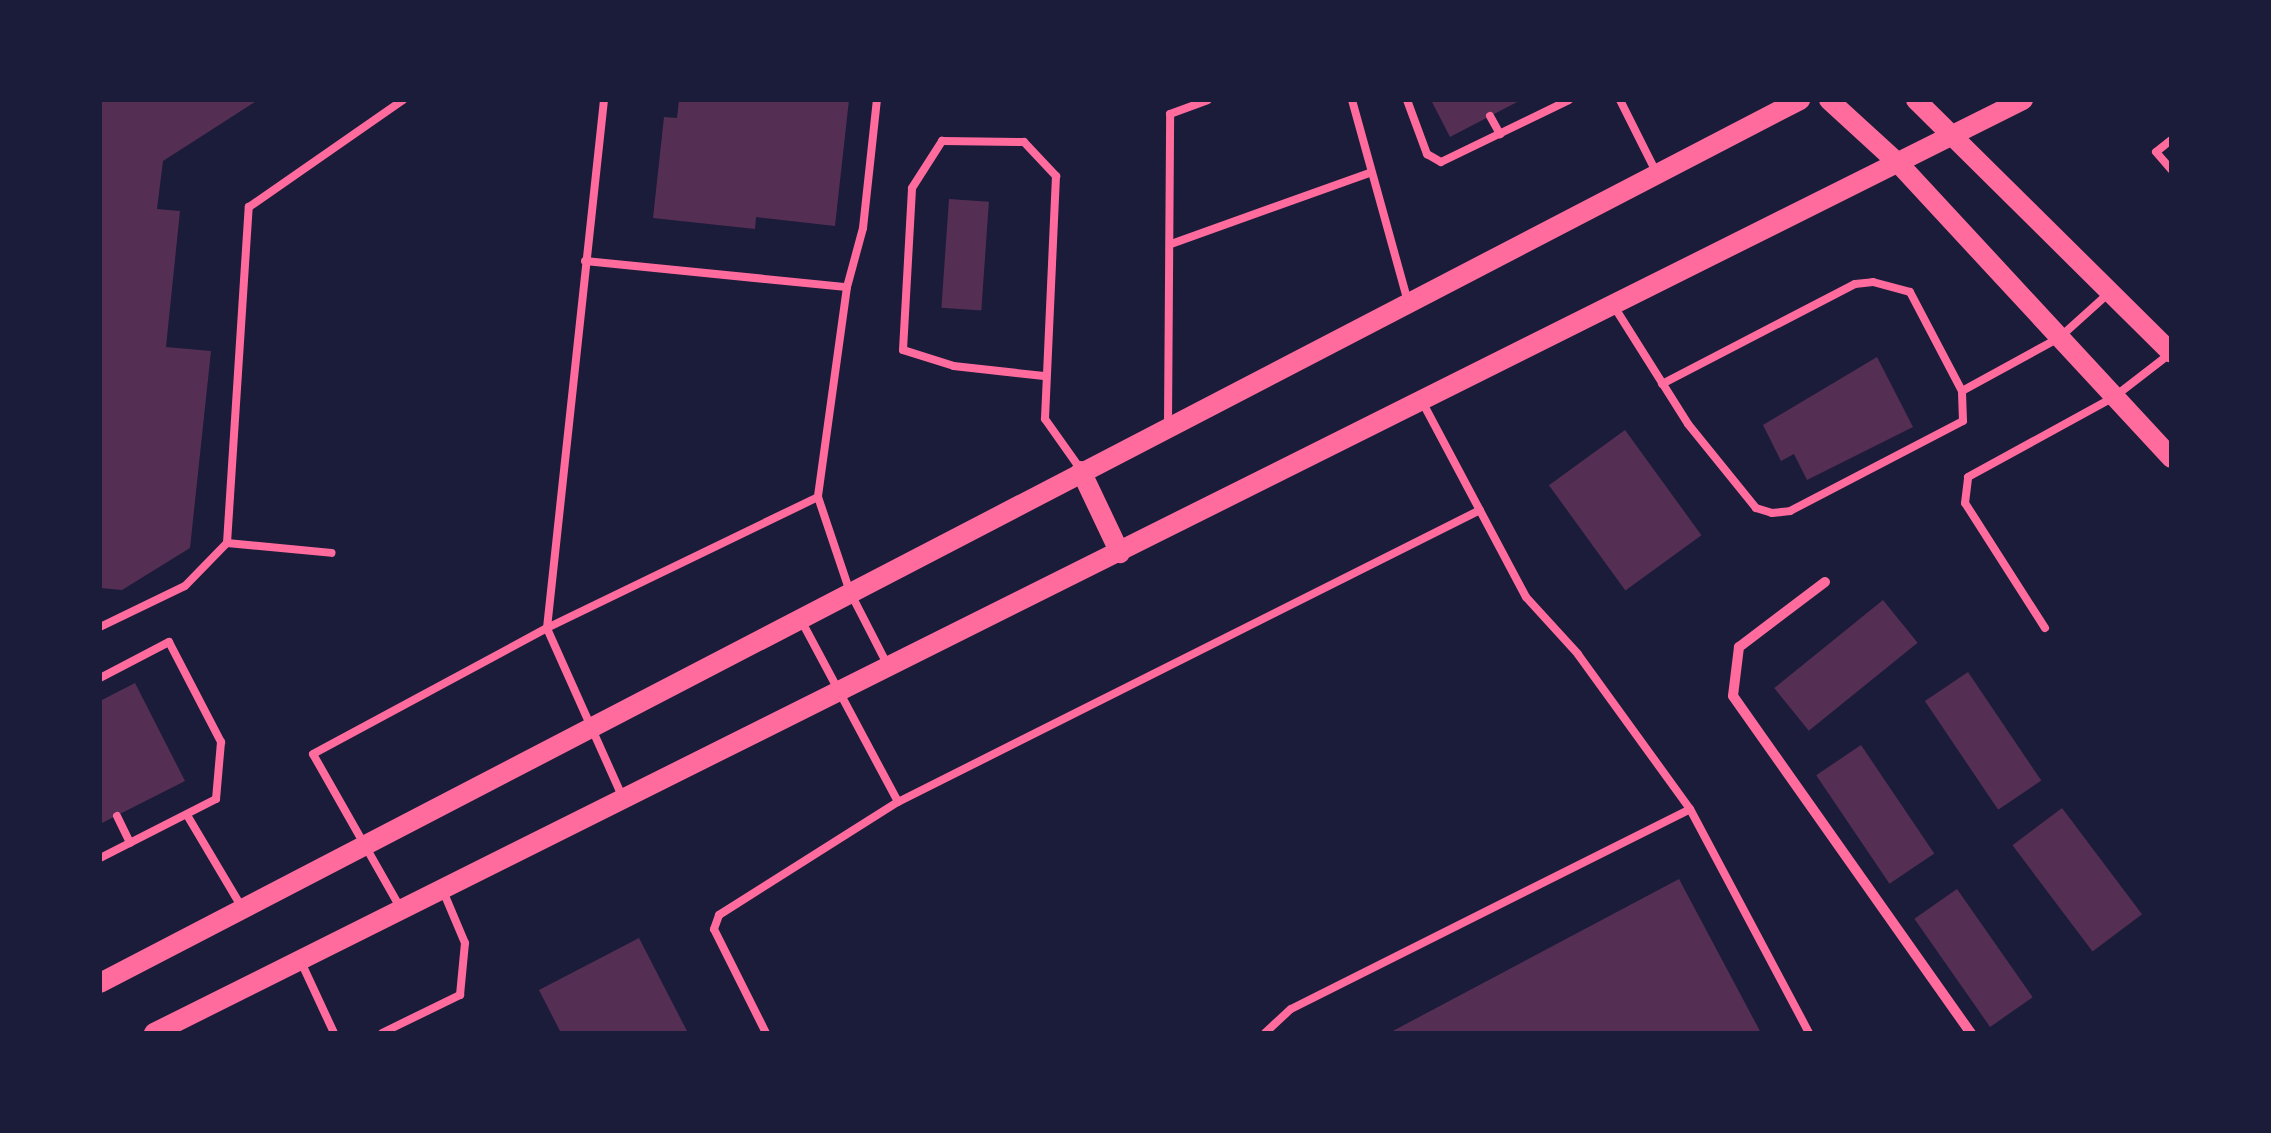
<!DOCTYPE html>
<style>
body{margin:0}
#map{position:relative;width:2271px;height:1133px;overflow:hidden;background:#1b1b3a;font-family:"Playfair Display",serif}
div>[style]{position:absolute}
.building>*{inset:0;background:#542f53;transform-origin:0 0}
.service>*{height:8px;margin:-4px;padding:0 4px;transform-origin:4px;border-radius:4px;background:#ff6b9d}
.minor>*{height:10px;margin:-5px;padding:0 5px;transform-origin:5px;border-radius:5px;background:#ff6b9d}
.secondary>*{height:20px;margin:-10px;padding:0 10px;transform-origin:10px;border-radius:10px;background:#ff6b9d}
span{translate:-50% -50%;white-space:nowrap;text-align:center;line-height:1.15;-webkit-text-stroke:10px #1b1b3a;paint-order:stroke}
.frame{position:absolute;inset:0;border:102px solid #1b1b3a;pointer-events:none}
</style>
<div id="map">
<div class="building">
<i style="clip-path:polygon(100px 100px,258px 100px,163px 161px,157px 209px,180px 211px,166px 347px,211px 351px,190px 548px,122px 590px,100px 588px)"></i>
<i style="clip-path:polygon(679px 100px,849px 100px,835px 226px,756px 217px,755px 229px,653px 218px,664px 117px,677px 118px)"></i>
<i style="clip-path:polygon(1431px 100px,1521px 100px,1450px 137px)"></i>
<i style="left:949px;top:199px;width:40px;height:109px;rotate:4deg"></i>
<i style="clip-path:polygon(1877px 357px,1913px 427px,1807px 480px,1794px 454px,1781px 461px,1763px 425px)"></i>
<i style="left:1625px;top:430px;width:130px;height:94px;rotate:54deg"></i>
<i style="left:1883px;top:600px;width:55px;height:140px;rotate:51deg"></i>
<i style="left:1968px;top:672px;width:131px;height:52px;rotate:56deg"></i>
<i style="clip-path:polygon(135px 683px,185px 781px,100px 824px,100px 701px)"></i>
<i style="left:1861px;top:745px;width:131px;height:54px;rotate:56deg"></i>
<i style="left:2062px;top:808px;width:133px;height:62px;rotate:53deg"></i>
<i style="clip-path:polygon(1679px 879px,1761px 1033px,1389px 1033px)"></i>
<i style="left:1957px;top:889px;width:132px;height:52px;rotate:55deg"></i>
<i style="clip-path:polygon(639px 938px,688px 1033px,561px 1033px,539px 990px)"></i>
</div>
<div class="service">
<i style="left:1352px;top:100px;width:210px;rotate:74.5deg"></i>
<i style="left:1407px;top:100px;width:58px;rotate:69.7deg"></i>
<i style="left:1427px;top:154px;width:16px;rotate:30deg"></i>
<i style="left:1441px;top:162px;width:142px;rotate:-25.8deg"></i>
<i style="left:1620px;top:100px;width:80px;rotate:63.4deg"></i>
<i style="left:1490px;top:116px;width:21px;rotate:61deg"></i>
<i style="left:2171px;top:140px;width:19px;rotate:141deg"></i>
<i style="left:2156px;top:152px;width:23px;rotate:49deg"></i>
<i style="left:1171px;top:244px;width:210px;rotate:-19.7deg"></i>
<i style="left:585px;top:261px;width:263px;rotate:5.7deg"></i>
<i style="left:847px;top:287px;width:212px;rotate:97.9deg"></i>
<i style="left:847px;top:287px;width:61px;rotate:-74.8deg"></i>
<i style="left:863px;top:228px;width:129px;rotate:-83.8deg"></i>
<i style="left:1615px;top:308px;width:137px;rotate:57.8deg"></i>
<i style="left:1688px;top:424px;width:108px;rotate:51deg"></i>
<i style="left:1756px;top:508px;width:17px;rotate:17deg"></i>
<i style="left:1772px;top:513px;width:18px;rotate:-6deg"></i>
<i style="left:1790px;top:511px;width:195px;rotate:-27.5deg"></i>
<i style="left:1963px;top:421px;width:30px;rotate:-92deg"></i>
<i style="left:1044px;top:376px;width:91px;rotate:-173.7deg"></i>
<i style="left:954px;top:366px;width:53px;rotate:-162.6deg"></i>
<i style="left:903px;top:350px;width:162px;rotate:-86.8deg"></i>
<i style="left:912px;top:188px;width:56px;rotate:-57.4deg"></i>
<i style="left:942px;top:141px;width:82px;rotate:0.7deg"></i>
<i style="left:1024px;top:142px;width:47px;rotate:46.7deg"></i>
<i style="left:1056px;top:176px;width:243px;rotate:92.6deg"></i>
<i style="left:1045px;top:419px;width:59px;rotate:54.7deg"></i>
<i style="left:1662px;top:384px;width:217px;rotate:-27.4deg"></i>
<i style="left:1855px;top:284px;width:18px;rotate:-6deg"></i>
<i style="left:1873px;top:282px;width:38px;rotate:15deg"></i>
<i style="left:1910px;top:292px;width:112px;rotate:62.3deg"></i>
<i style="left:1962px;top:391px;width:111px;rotate:-28.7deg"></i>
<i style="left:2059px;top:338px;width:69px;rotate:-42deg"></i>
<i style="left:1168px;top:423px;width:309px;rotate:-89.6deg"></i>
<i style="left:1170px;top:114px;width:40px;rotate:-20.2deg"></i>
<i style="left:227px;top:543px;width:337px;rotate:-86.3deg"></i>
<i style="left:249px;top:207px;width:188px;rotate:-34.8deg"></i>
<i style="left:802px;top:622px;width:204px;rotate:61.9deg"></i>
<i style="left:100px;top:627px;width:94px;rotate:-25.8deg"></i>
<i style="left:185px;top:586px;width:60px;rotate:-45.7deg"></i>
<i style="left:227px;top:543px;width:105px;rotate:5.4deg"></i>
<i style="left:2045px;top:628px;width:148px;rotate:-122.6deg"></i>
<i style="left:1965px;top:503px;width:26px;rotate:-83deg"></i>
<i style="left:1968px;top:477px;width:166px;rotate:-28.7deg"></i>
<i style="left:2114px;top:397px;width:72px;rotate:-37.7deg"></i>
<i style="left:100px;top:678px;width:78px;rotate:-27.6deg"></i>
<i style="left:169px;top:642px;width:113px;rotate:62.5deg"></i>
<i style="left:221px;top:742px;width:57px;rotate:95deg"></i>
<i style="left:216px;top:799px;width:130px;rotate:153deg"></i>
<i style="left:622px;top:796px;width:184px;rotate:-114.1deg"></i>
<i style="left:547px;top:628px;width:301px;rotate:-25.8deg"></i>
<i style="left:818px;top:497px;width:100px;rotate:71.4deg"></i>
<i style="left:850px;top:592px;width:81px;rotate:62.8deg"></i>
<i style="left:1690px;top:809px;width:254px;rotate:62deg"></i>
<i style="left:187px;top:815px;width:106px;rotate:59.3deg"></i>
<i style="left:117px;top:816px;width:30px;rotate:64deg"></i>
<i style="left:401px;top:909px;width:178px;rotate:-119.6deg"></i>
<i style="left:313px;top:754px;width:266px;rotate:-28.3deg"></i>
<i style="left:547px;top:628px;width:531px;rotate:-83.84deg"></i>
<i style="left:302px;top:964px;width:76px;rotate:65.1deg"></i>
<i style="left:382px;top:1033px;width:87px;rotate:-26deg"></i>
<i style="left:460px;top:995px;width:52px;rotate:-84.5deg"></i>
<i style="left:465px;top:943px;width:56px;rotate:-112.9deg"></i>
<i style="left:766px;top:1033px;width:116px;rotate:-116.6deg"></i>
<i style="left:714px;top:929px;width:15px;rotate:-70deg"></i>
<i style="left:719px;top:915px;width:212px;rotate:-32.3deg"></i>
<i style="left:898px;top:802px;width:651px;rotate:-26.64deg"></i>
<i style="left:1265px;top:1033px;width:35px;rotate:-43deg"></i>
<i style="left:1291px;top:1009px;width:446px;rotate:-26.6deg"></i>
<i style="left:1690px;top:809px;width:191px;rotate:-125.9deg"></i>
<i style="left:1578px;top:654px;width:77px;rotate:-132.4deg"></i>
<i style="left:1526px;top:597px;width:220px;rotate:-118deg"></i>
</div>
<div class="minor">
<i style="left:1825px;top:582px;width:108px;rotate:142.9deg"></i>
<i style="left:1739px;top:647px;width:49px;rotate:97deg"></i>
<i style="left:1733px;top:696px;width:413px;rotate:54.8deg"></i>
</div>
<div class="secondary">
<i style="left:1829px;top:100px;width:98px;rotate:42.5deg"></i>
<i style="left:1901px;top:166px;width:398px;rotate:47.2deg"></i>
<i style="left:1916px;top:100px;width:359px;rotate:44.7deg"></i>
<i style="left:1081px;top:471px;width:91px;rotate:64.6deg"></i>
<i style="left:100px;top:983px;width:1916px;rotate:-27.45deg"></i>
<i style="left:154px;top:1033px;width:2089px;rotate:-26.53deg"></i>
</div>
<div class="frame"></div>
</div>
